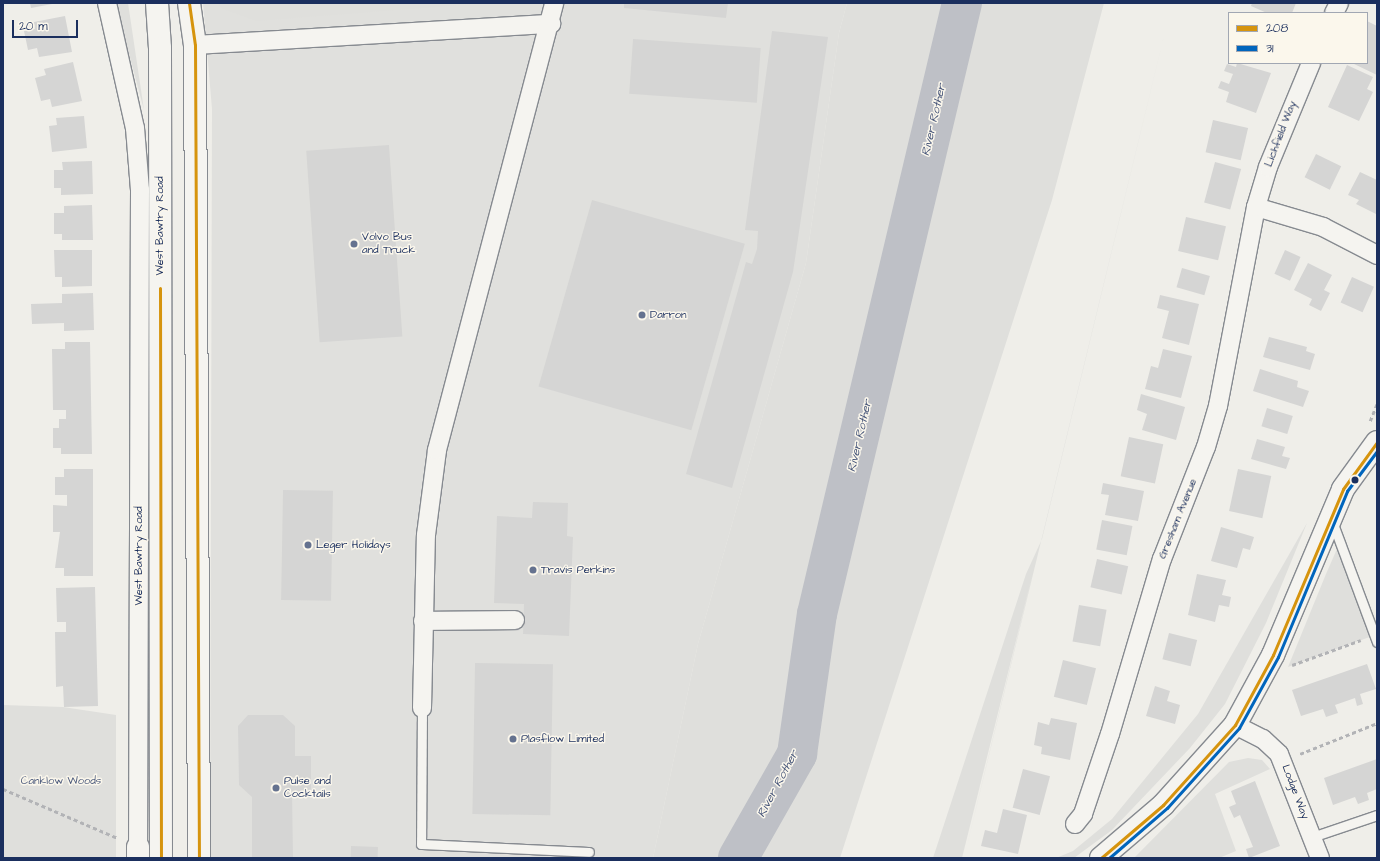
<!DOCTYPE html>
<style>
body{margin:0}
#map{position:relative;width:1380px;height:861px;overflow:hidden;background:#efeee9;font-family:"Architects Daughter",sans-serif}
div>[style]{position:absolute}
.built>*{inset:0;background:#e0e0dd}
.green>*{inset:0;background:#dfdfdc}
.river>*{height:40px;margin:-20px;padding:0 20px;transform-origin:20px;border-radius:20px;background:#bec0c6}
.building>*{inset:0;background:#d5d5d4;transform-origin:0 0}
.path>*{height:2.5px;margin-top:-1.25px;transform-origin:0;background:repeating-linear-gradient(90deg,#b2b3b6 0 4px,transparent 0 7px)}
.roads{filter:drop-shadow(1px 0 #868a90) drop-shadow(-1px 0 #868a90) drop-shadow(0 1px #868a90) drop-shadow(0 -1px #868a90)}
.lane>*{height:9px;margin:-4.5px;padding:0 4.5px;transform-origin:4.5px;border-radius:4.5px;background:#f5f4f0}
.street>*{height:18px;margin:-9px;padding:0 9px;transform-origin:9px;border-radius:9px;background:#f5f4f0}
.secondary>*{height:22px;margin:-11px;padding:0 11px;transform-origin:11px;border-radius:11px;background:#f5f4f0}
.primary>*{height:22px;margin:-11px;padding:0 11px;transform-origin:11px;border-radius:11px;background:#f5f4f0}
.bus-1>*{height:3px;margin:-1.5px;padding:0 1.5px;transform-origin:1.5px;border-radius:1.5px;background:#d6940e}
.bus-2>*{height:3px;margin:-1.5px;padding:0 1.5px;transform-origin:1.5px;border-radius:1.5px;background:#0065bd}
.dots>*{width:11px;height:11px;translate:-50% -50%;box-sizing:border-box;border:2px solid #fbf7ec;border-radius:50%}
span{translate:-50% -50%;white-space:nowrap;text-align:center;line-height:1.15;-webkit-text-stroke:3px #fbf7ec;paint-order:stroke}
.street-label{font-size:11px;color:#1b2f5e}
.poi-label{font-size:11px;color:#1b2f5e}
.left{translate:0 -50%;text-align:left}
.park-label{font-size:11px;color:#49587b}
.water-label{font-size:12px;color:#465579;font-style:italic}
.frame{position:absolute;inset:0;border:4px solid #1b2f5e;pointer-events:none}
.legend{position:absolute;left:1228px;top:12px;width:140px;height:52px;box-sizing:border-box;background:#fbf7ec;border:1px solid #a1a7b3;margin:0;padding:5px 7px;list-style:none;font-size:12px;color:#1b2f5e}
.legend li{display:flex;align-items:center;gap:8px;height:20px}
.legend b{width:20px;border:1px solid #a1a7b3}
.scale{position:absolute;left:12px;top:20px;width:66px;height:18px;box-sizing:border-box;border:2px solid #1b2f5e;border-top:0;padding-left:5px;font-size:12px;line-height:14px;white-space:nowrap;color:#1b2f5e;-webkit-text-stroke:3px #fbf7ec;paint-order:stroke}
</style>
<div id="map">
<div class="built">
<i style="clip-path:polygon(203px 3px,847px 3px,839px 33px,806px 263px,698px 644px,653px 858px,210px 858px,212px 109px)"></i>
</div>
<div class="green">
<i style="clip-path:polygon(116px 3px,128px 3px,144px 110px,121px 24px)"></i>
<i style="clip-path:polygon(218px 3px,431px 4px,487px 3px,256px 21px,221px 8px)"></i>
<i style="clip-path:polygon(847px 3px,1104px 3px,1052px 200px,840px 858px,653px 858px,698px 644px,806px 263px,839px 33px)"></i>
<i style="clip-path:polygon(1172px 3px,964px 858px,1033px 572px,962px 858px,933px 858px,1026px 574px,1042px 539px)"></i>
<i style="clip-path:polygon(1307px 523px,1266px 623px,1225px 704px,1190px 748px,1112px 830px,1074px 858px,1056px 858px,1073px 851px,1112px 819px,1198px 714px)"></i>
<i style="clip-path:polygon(1340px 542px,1375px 635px,1288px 667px,1326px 574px)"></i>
<i style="clip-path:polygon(3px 705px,63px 707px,116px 715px,116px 858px,3px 858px)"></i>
<i style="clip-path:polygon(1248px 758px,1262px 760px,1270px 769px,1215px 794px,1236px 851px,1219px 858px,1134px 858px,1229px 762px)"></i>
</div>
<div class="river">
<i style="left:738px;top:858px;width:120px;rotate:-60.4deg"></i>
<i style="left:797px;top:754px;width:141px;rotate:-81.9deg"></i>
<i style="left:817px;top:614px;width:628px;rotate:-76.65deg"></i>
</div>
<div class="building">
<i style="clip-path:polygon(30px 3px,52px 3px,52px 4px,31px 8px)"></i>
<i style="clip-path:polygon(624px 3px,728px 3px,726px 18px,624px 8px)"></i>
<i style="clip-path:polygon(1252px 3px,1296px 3px,1292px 13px,1267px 13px,1251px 6px)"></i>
<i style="clip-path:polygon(65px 16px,72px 52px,39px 57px,37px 48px,28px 50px,24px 31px,35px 29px,34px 22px)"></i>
<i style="clip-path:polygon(1367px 21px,1377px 26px,1377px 75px,1352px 63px,1367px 63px)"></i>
<i style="clip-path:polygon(772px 31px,828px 37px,793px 272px,732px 488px,686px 474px,746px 262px,752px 264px,757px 249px,758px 231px,745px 230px)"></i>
<i style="left:633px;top:39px;width:128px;height:55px;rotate:4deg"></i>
<i style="clip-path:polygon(73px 62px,82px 101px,52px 107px,50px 99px,41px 101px,35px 78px,46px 75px,44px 69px)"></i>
<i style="clip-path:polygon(1237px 63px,1271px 73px,1256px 113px,1226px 102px,1229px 92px,1218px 88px,1221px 81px,1229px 84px,1233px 74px,1224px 71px,1227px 64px,1236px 67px)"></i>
<i style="clip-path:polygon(1347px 65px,1373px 77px,1367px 89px,1373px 92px,1359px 121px,1328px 107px)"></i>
<i style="clip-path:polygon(84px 116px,87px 148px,52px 152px,49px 126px,57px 125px,56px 118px)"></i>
<i style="left:1213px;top:120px;width:36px;height:33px;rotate:13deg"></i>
<i style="left:389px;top:145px;width:192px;height:83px;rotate:86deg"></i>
<i style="left:1316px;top:154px;width:28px;height:26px;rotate:26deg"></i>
<i style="clip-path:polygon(92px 161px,93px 194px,61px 195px,61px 188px,54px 188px,54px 170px,63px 170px,62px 162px)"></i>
<i style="left:1215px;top:162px;width:27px;height:42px;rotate:15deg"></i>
<i style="clip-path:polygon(1360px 172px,1377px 180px,1376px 214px,1356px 204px,1359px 200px,1348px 195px)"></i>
<i style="left:592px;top:200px;width:159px;height:194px;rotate:16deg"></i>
<i style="clip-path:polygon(92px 205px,93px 240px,62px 240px,62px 234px,54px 234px,54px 213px,64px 213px,64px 206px)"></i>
<i style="left:1186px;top:217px;width:41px;height:35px;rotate:13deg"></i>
<i style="clip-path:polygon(54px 250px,92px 250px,92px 286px,62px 287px,62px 277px,55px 277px)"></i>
<i style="left:1285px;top:250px;width:17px;height:26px;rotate:24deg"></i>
<i style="clip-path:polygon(1308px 263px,1332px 275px,1324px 290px,1330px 293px,1321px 311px,1309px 305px,1312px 299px,1294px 290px)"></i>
<i style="left:1182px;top:268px;width:29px;height:20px;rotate:16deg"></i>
<i style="left:1352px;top:277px;width:24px;height:28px;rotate:24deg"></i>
<i style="clip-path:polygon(93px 293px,94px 330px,64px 331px,64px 323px,32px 324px,31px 304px,62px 303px,62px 294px)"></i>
<i style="clip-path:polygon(1160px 295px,1199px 304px,1189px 345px,1162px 338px,1169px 311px,1157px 308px)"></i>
<i style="clip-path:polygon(1269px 337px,1307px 347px,1306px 351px,1315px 354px,1310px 370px,1263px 357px)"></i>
<i style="clip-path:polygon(65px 342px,90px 342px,92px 454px,61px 454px,61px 448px,53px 448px,53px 428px,59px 428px,59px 419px,66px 419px,66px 410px,53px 410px,52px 349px,65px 349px)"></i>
<i style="clip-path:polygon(1163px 349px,1192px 356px,1181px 398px,1145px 389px,1151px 366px,1158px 368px)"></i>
<i style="clip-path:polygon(1260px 369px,1298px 381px,1297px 387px,1309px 391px,1303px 407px,1253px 391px)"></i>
<i style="clip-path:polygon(1141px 394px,1185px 407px,1176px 440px,1142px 430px,1147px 414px,1137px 410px)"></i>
<i style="left:1267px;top:408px;width:27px;height:19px;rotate:17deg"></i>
<i style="left:1129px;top:437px;width:35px;height:40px;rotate:12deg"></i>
<i style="clip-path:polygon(1257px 439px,1285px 447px,1282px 456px,1290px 458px,1286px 469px,1251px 459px)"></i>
<i style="clip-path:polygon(64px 469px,93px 469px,93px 576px,64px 576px,64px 568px,55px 568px,60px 532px,53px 532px,53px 505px,67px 506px,67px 495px,55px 495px,55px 477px,64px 477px)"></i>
<i style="left:1238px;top:469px;width:34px;height:43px;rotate:12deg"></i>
<i style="clip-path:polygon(1103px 483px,1144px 491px,1138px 521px,1105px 515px,1109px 495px,1101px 494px)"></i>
<i style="left:283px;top:490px;width:50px;height:110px;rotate:1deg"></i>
<i style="clip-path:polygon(533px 502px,568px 503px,567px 536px,573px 537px,569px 636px,523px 634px,524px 604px,494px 603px,497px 516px,532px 518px)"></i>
<i style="left:1102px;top:520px;width:31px;height:30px;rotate:11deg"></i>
<i style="clip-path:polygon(1221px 527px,1254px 537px,1250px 550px,1243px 548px,1237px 568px,1211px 561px)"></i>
<i style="left:1097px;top:559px;width:32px;height:29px;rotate:13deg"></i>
<i style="clip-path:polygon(1197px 574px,1226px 580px,1222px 595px,1231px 597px,1229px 607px,1219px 605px,1215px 622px,1188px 615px)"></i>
<i style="clip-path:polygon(95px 587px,98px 706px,64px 707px,63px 686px,56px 687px,55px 632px,66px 632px,66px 622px,57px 622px,56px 588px)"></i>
<i style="left:1079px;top:605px;width:28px;height:37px;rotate:10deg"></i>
<i style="left:1169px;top:633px;width:29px;height:27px;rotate:14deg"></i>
<i style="left:1063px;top:660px;width:34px;height:38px;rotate:14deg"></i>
<i style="left:475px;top:663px;width:78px;height:151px;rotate:1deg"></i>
<i style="clip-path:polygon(1367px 664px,1376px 689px,1360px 694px,1363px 704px,1357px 706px,1355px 698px,1335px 705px,1338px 713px,1326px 717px,1323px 709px,1301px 716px,1292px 690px)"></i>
<i style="clip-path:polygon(1155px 686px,1170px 691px,1167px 701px,1180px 705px,1175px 724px,1146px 716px)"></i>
<i style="clip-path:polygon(248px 715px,283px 715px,295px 726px,295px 756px,311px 756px,311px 791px,292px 792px,293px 858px,252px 858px,252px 797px,239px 785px,238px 726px)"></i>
<i style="clip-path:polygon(1051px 718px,1077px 723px,1070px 760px,1041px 754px,1042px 747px,1034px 745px,1038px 722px,1049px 725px)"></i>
<i style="clip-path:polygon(1377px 759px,1377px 789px,1367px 793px,1369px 800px,1358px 804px,1355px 797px,1333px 805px,1324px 778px)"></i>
<i style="left:1023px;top:769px;width:28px;height:40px;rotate:15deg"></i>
<i style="clip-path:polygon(1255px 781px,1280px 846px,1249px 858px,1246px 849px,1253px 847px,1240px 815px,1234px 818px,1229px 807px,1236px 804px,1231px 791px)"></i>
<i style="clip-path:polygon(1003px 809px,1027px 815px,1018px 854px,981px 846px,985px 830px,997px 833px)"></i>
<i style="left:351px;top:846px;width:27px;height:12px;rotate:2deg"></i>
</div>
<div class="path">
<i style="left:1370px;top:421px;width:18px;rotate:-68deg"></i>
<i style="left:1292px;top:665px;width:73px;rotate:-19.9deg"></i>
<i style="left:1300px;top:754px;width:83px;rotate:-21.9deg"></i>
<i style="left:3px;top:789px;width:125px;rotate:23.1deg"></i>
</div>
<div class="roads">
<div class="lane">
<i style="left:1332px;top:521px;width:129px;rotate:69.6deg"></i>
<i style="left:422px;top:708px;width:136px;rotate:90.4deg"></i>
<i style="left:421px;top:844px;width:168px;rotate:2.7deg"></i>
<i style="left:1312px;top:837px;width:69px;rotate:-18.7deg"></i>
</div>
<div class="street">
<i style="left:107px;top:3px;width:128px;rotate:77.4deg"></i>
<i style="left:135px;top:128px;width:62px;rotate:85.4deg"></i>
<i style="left:140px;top:190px;width:657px;rotate:90.17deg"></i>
<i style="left:1334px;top:13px;width:11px;rotate:-63deg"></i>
<i style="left:195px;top:45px;width:357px;rotate:-3.4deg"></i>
<i style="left:1256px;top:207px;width:70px;rotate:16.6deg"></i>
<i style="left:1323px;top:227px;width:61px;rotate:27.4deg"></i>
<i style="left:423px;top:621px;width:92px;rotate:-0.6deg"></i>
<i style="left:422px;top:708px;width:173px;rotate:-88.7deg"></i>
<i style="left:426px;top:535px;width:86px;rotate:-82.6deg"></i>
<i style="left:437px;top:450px;width:462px;rotate:-75.3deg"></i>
<i style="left:1235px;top:725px;width:31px;rotate:27deg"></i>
<i style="left:1263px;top:739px;width:22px;rotate:43deg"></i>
<i style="left:1279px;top:754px;width:112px;rotate:68.5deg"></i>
<i style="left:1075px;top:824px;width:13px;rotate:-51deg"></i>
<i style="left:1083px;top:814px;width:84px;rotate:-71.4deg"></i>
<i style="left:1110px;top:734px;width:183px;rotate:-73.5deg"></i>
<i style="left:1162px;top:559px;width:120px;rotate:-68.6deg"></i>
<i style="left:1206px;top:447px;width:43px;rotate:-73.7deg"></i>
<i style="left:1218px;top:406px;width:203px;rotate:-79.2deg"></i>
<i style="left:1256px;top:207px;width:42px;rotate:-73.3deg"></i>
<i style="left:1268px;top:167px;width:113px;rotate:-67.5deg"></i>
</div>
<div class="secondary">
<i style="left:1101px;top:858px;width:82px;rotate:-40.5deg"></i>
<i style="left:1163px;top:805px;width:108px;rotate:-48deg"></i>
<i style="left:1235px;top:725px;width:80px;rotate:-61.5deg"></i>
<i style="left:1273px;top:655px;width:180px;rotate:-67.1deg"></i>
<i style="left:1343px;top:489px;width:58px;rotate:-54.1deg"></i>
</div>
<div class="primary">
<i style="left:157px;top:3px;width:45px;rotate:86.2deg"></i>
<i style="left:160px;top:48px;width:810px;rotate:89.93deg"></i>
<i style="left:189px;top:3px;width:42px;rotate:81.9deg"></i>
<i style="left:195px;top:45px;width:813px;rotate:89.72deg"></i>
<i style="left:138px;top:858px;width:11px;rotate:-90deg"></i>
</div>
</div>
<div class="bus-1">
<i style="left:189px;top:3px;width:42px;rotate:81.9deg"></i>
<i style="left:195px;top:45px;width:813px;rotate:89.72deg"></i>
<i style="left:160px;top:288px;width:570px;rotate:89.9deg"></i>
<i style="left:1101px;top:858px;width:82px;rotate:-40.5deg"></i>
<i style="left:1163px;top:805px;width:108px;rotate:-48deg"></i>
<i style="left:1235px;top:725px;width:80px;rotate:-61.5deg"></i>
<i style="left:1273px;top:655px;width:180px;rotate:-67.1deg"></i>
<i style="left:1343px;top:489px;width:58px;rotate:-54.1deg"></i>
</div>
<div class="bus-2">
<i style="left:1109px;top:858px;width:77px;rotate:-40.8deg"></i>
<i style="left:1167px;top:808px;width:108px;rotate:-48deg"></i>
<i style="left:1239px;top:728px;width:81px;rotate:-61.2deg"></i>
<i style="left:1278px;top:657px;width:180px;rotate:-67.4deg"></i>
<i style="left:1347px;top:491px;width:50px;rotate:-53.1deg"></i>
</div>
<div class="dots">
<i style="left:354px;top:244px;background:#65728f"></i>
<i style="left:642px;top:315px;background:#65728f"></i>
<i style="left:1355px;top:480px;background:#1b2f5e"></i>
<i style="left:308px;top:545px;background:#65728f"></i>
<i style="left:533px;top:570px;background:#65728f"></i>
<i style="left:513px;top:739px;background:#65728f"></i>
<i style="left:276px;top:788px;background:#65728f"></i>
</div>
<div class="street-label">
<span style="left:1281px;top:134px;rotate:-69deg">Lichfield Way</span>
<span style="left:160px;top:226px;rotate:-90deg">West Bawtry Road</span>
<span style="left:1178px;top:519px;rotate:-68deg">Gresham Avenue</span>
<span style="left:139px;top:556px;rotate:-90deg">West Bawtry Road</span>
<span style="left:1295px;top:792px;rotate:69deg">Lodge Way</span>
</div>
<div class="poi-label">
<span class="left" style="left:362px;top:244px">Volvo Bus<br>and Truck</span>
<span class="left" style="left:650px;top:315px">Darron</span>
<span class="left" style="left:316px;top:545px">Leger Holidays</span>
<span class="left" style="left:541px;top:570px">Travis Perkins</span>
<span class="left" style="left:521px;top:739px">Plasflow Limited</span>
<span class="left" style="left:284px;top:788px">Pulse and<br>Cocktails</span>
</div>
<div class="park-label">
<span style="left:61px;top:781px">Canklow Woods</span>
</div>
<div class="water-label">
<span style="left:934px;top:120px;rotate:-77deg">River Rother</span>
<span style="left:860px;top:436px;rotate:-77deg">River Rother</span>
<span style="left:778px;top:784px;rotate:-62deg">River Rother</span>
</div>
<div class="frame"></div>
<ul class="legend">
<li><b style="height:5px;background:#d6940e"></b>208</li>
<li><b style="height:5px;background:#0065bd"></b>31</li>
</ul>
<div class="scale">20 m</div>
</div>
